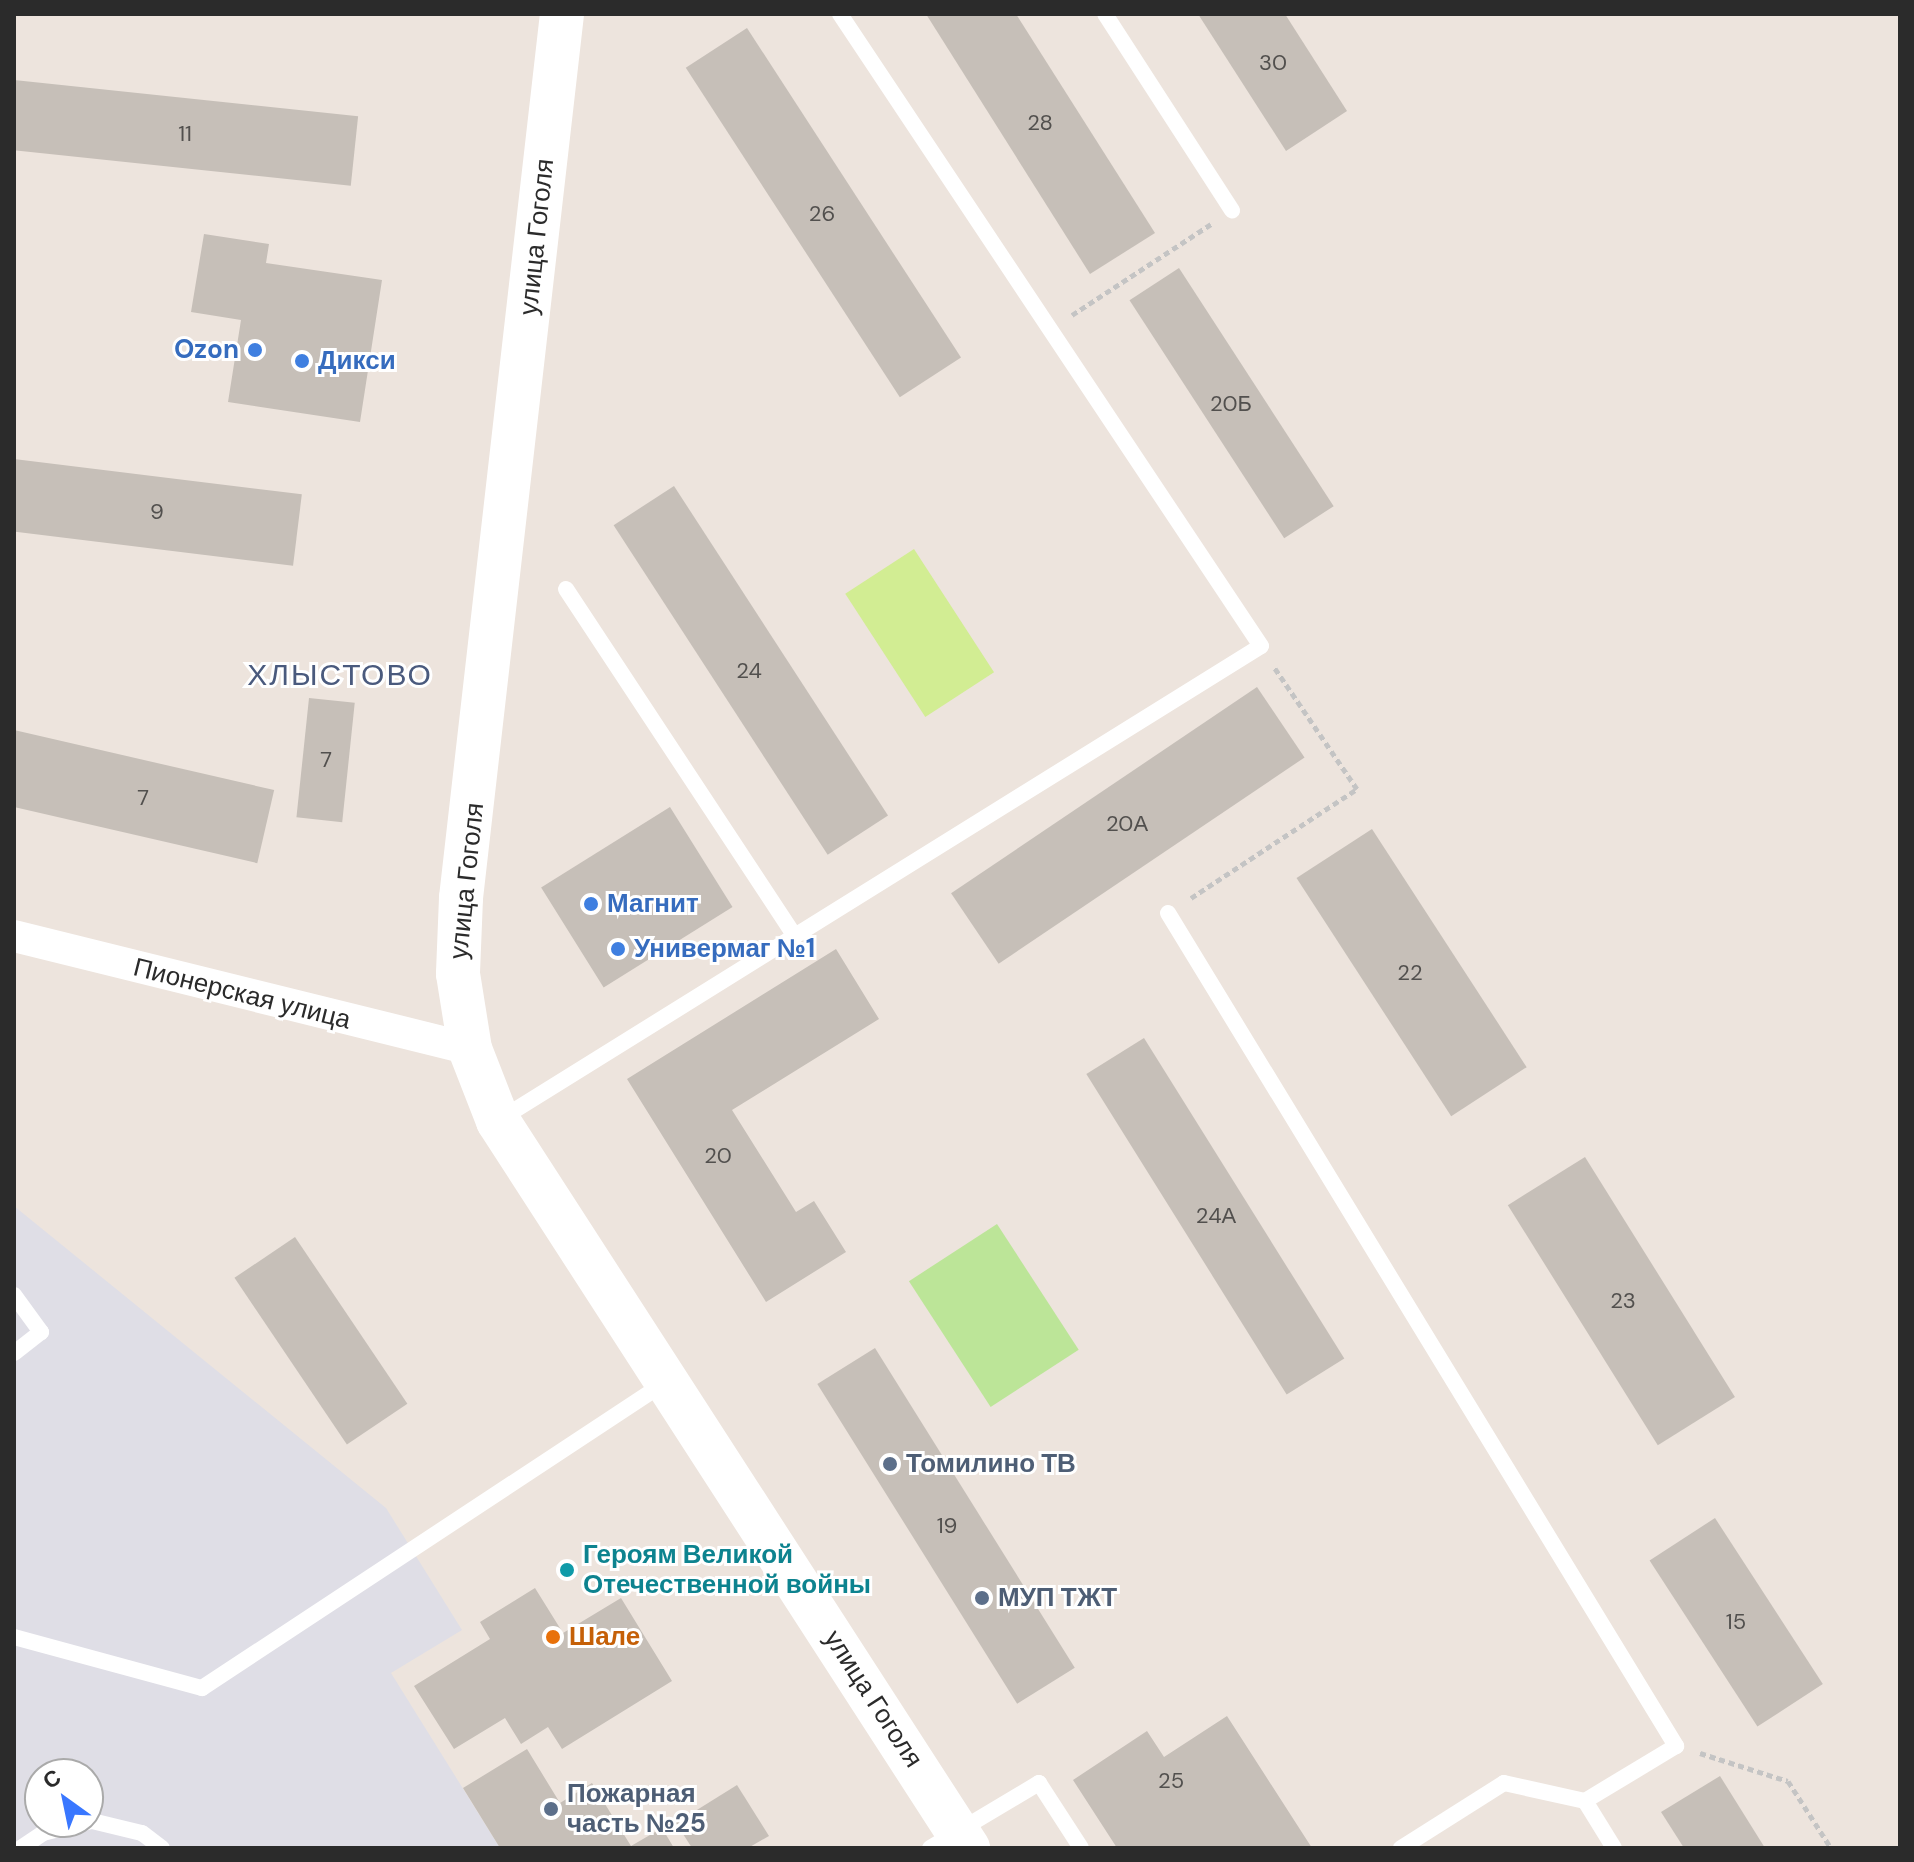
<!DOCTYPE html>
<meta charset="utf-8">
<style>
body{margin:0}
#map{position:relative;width:1914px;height:1862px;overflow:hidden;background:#ede4dd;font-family:"DM Sans",sans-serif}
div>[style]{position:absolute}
.industrial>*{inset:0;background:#dfdee6}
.green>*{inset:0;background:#bce598;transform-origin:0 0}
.pitch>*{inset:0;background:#d2ed93;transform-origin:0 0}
.building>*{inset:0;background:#c6bfb8;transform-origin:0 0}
.path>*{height:5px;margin-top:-2.5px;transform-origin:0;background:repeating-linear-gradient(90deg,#c4c4c4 0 6px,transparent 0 10px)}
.lane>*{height:16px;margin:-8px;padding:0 8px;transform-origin:8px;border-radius:8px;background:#fff}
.street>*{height:32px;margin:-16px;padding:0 16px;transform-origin:16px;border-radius:16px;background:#fff}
.secondary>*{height:44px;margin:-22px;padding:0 22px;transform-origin:22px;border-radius:22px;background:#fff}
.dots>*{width:22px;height:22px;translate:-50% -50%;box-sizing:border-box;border:4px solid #fff;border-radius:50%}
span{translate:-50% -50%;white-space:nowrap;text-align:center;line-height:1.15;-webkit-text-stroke:6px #fff;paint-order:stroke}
.number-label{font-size:22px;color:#52504e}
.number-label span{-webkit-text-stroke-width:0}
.street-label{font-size:26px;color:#2b2b2b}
.shop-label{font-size:26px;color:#366cbe;font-weight:700}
.right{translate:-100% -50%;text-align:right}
.left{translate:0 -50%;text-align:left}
.service-label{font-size:26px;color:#4e5e75;font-weight:700}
.culture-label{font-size:26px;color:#0d838f;font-weight:700}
.food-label{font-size:26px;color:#c56008;font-weight:700}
.quarter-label{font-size:30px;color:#4a5a7d;letter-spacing:2px}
.frame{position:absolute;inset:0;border:16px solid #2b2b2b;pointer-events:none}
.north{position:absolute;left:24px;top:1758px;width:80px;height:80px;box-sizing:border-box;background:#fff;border:2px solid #aaa;border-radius:50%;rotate:327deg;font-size:22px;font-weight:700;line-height:32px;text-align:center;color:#2b2b2b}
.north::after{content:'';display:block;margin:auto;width:28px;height:36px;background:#3977ff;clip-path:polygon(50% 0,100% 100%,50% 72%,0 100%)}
</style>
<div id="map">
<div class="industrial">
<i style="clip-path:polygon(evenodd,14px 1206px,386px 1508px,462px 1630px,391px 1673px,500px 1848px,14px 1848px,14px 1206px,40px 1774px,88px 1774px,88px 1822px,40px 1822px,40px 1774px)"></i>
</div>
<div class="green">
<i style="left:997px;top:1224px;width:150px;height:105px;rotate:57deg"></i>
</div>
<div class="pitch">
<i style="left:914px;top:549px;width:147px;height:82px;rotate:57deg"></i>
</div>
<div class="building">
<i style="clip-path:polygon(926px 14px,1016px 14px,1155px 233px,1090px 274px)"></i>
<i style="clip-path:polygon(1198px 14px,1285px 14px,1347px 111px,1286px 151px)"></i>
<i style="left:747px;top:28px;width:393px;height:73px;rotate:57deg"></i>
<i style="left:14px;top:80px;width:346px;height:70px;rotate:6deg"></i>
<i style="clip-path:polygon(204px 234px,269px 244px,266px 263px,382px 280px,360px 422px,228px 402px,241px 320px,191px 312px)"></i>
<i style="left:1179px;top:268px;width:284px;height:59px;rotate:57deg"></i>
<i style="left:14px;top:459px;width:290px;height:72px;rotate:7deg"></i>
<i style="left:674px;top:486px;width:393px;height:72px;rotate:57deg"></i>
<i style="left:1257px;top:687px;width:85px;height:369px;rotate:56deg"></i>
<i style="left:309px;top:698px;width:46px;height:120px;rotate:6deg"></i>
<i style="left:14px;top:730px;width:267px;height:75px;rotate:13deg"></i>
<i style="left:670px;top:807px;width:118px;height:152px;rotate:58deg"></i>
<i style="left:1372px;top:829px;width:284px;height:90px;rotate:57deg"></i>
<i style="clip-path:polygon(836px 949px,879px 1019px,732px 1110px,796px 1212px,814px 1201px,846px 1252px,766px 1302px,627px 1079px)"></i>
<i style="left:1144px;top:1038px;width:378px;height:68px;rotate:58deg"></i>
<i style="left:1585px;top:1157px;width:283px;height:91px;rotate:58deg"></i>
<i style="left:295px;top:1237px;width:201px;height:73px;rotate:56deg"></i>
<i style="left:875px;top:1348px;width:377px;height:68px;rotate:58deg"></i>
<i style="left:1715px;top:1518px;width:198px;height:78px;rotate:57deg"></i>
<i style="clip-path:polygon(535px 1588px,563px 1633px,621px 1598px,672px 1681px,562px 1749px,548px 1727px,521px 1744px,505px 1718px,454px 1749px,414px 1686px,490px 1639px,480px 1622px)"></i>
<i style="clip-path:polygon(1227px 1716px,1312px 1848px,1117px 1848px,1073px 1780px,1147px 1731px,1164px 1757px)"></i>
<i style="clip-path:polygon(527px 1749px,560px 1803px,592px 1783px,631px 1846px,662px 1828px,674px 1848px,500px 1848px,463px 1788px)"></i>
<i style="clip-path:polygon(1720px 1776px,1765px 1848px,1684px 1848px,1661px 1812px)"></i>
<i style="clip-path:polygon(737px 1785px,769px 1836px,748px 1848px,692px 1848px,676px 1823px)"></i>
</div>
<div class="path">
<i style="left:1072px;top:315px;width:166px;rotate:-33.2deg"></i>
<i style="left:1191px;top:898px;width:199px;rotate:-33.3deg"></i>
<i style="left:1357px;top:789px;width:148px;rotate:-124.2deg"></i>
<i style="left:1700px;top:1753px;width:92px;rotate:17.7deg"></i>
<i style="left:1788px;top:1781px;width:80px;rotate:57.3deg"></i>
</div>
<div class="lane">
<i style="left:1105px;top:14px;width:234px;rotate:57.1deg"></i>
<i style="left:566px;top:589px;width:416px;rotate:56.6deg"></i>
<i style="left:1168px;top:913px;width:976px;rotate:58.62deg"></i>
<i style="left:1676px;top:1746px;width:106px;rotate:148.9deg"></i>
<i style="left:1585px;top:1801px;width:83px;rotate:-167.5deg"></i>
<i style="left:1504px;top:1783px;width:122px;rotate:147.7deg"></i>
<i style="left:499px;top:1120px;width:897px;rotate:-31.88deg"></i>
<i style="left:1261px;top:646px;width:759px;rotate:-123.67deg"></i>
<i style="left:14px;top:1295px;width:46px;rotate:53.9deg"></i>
<i style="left:41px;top:1332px;width:34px;rotate:142deg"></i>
<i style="left:14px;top:1637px;width:195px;rotate:15.2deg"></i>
<i style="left:202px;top:1688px;width:556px;rotate:-33.4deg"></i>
<i style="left:1585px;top:1801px;width:55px;rotate:58.3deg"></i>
<i style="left:21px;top:1848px;width:27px;rotate:-34deg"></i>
<i style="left:43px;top:1833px;width:50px;rotate:-13.8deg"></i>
<i style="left:92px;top:1821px;width:51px;rotate:13.5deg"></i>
<i style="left:142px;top:1833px;width:25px;rotate:37deg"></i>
<i style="left:930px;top:1848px;width:127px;rotate:-30.8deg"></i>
<i style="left:1039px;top:1783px;width:77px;rotate:57.1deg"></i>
</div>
<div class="street">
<i style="left:14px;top:936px;width:470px;rotate:13.9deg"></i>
</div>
<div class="secondary">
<i style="left:562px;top:14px;width:890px;rotate:96.52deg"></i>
<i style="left:461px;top:898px;width:76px;rotate:92.3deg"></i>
<i style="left:458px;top:974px;width:76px;rotate:80.9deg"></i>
<i style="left:470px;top:1049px;width:77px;rotate:68.7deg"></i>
<i style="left:498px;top:1121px;width:866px;rotate:57.12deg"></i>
</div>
<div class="dots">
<i style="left:255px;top:350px;background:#3f7fe0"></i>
<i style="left:302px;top:361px;background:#3f7fe0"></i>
<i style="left:591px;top:904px;background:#3f7fe0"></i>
<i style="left:618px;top:949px;background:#3f7fe0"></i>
<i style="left:890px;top:1464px;background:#5c6f8a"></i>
<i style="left:567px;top:1570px;background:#0f9aa8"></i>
<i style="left:982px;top:1598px;background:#5c6f8a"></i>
<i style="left:553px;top:1637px;background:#e8710a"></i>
<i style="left:551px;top:1809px;background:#5c6f8a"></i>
</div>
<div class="number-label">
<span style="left:1273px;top:63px">30</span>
<span style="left:1040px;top:123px">28</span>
<span style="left:185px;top:134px">11</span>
<span style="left:822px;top:214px">26</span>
<span style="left:1231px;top:404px">20Б</span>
<span style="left:157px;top:512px">9</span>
<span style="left:749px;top:671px">24</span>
<span style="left:326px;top:760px">7</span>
<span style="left:143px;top:798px">7</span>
<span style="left:1127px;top:824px">20А</span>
<span style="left:1410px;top:973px">22</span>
<span style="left:718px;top:1156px">20</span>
<span style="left:1216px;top:1216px">24А</span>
<span style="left:1623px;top:1301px">23</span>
<span style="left:947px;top:1526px">19</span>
<span style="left:1736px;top:1622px">15</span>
<span style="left:1171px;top:1781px">25</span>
</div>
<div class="street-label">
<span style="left:537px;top:237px;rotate:-84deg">улица Гоголя</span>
<span style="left:467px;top:881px;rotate:-84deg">улица Гоголя</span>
<span style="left:242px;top:994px;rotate:14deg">Пионерская улица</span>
<span style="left:873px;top:1699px;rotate:57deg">улица Гоголя</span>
</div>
<div class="shop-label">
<span class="right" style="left:239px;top:350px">Ozon</span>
<span class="left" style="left:318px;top:361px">Дикси</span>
<span class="left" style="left:607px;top:904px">Магнит</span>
<span class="left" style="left:634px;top:949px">Универмаг №1</span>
</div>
<div class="service-label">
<span class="left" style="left:906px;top:1464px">Томилино ТВ</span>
<span class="left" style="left:998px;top:1598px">МУП ТЖТ</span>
<span class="left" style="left:567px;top:1809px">Пожарная<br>часть №25</span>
</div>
<div class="culture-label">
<span class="left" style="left:583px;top:1570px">Героям Великой<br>Отечественной войны</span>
</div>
<div class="food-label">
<span class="left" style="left:569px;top:1637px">Шале</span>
</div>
<div class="quarter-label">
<span style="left:340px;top:675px">ХЛЫСТОВО</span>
</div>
<div class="frame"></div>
<div class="north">С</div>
</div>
